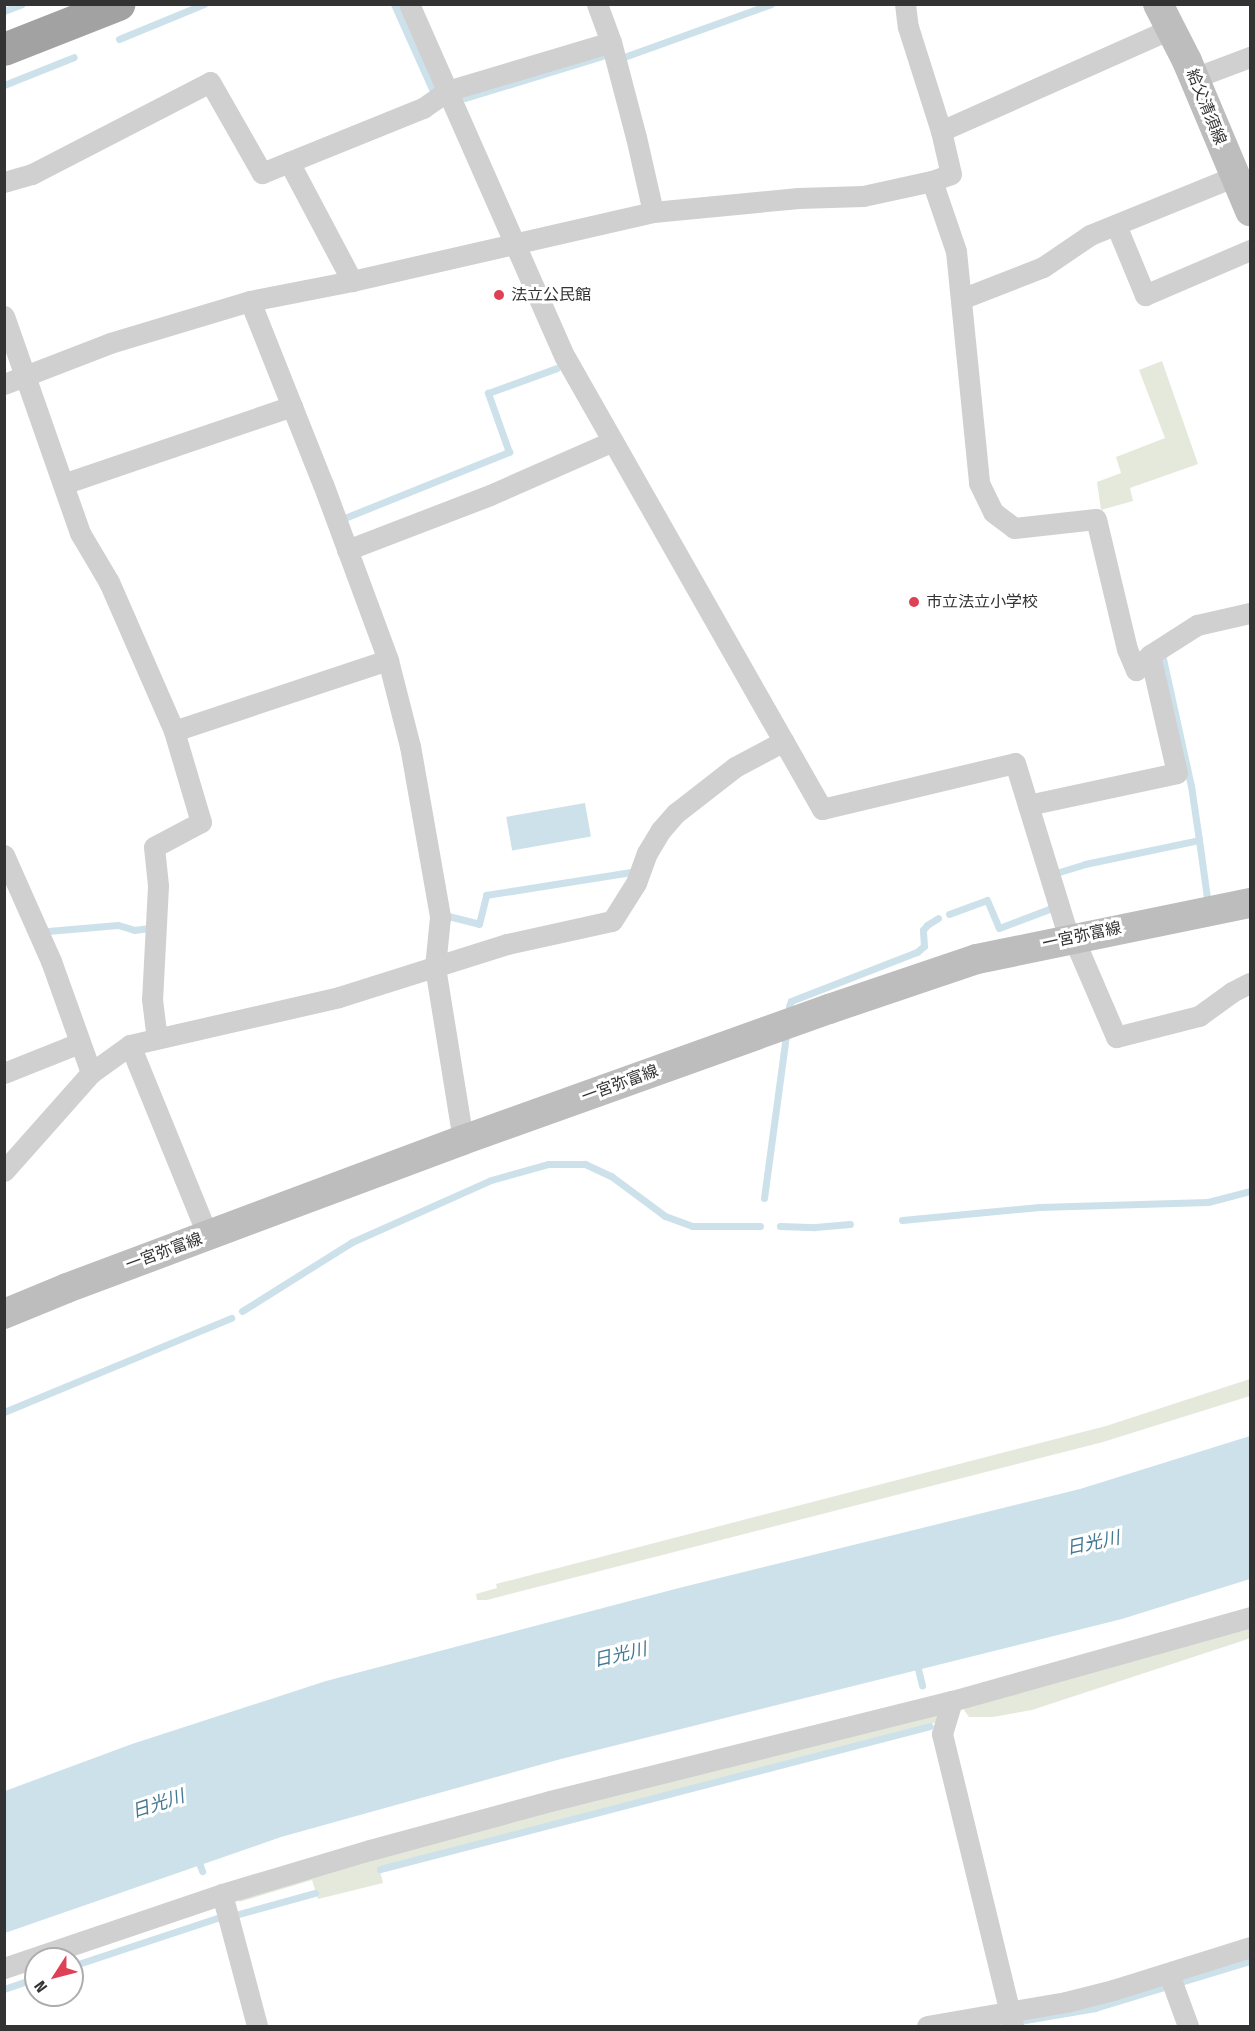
<!DOCTYPE html>
<meta charset="utf-8">
<style>
body{margin:0}
#map{position:relative;width:1255px;height:2031px;overflow:hidden;background:#fff;font-family:"Fira Sans Condensed","Noto Sans JP",sans-serif}
div>[style]{position:absolute}
.green>*{inset:0;background:#e4e9dc}
.water>*{inset:0;background:#cde1eb;transform-origin:0 0}
.stream>*{height:7px;margin:-3.5px;padding:0 3.5px;transform-origin:3.5px;border-radius:3.5px;background:#cde1eb}
.minor>*{height:21px;margin:-10.5px;padding:0 10.5px;transform-origin:10.5px;border-radius:10.5px;background:#d0d0d0}
.secondary>*{height:30px;margin:-15px;padding:0 15px;transform-origin:15px;border-radius:15px;background:#bdbdbd}
.trunk>*{height:33px;margin:-16.5px;padding:0 16.5px;transform-origin:16.5px;border-radius:16.5px;background:#a2a2a2}
.dots>*{width:16px;height:16px;translate:-50% -50%;box-sizing:border-box;border:3px solid #fff;border-radius:50%}
span{translate:-50% -50%;white-space:nowrap;text-align:center;line-height:1.15;-webkit-text-stroke:6px #fff;paint-order:stroke}
.street-label{font-size:16px;color:#333}
.poi-label{font-size:16px;color:#333}
.left{translate:0 -50%;text-align:left}
.water-label{font-size:18px;color:#437993;font-style:italic}
.frame{position:absolute;inset:0;border:6px solid #333;pointer-events:none}
.north{position:absolute;left:24px;top:1947px;width:60px;height:60px;box-sizing:border-box;background:#fff;border:2px solid #adadad;border-radius:50%;rotate:234deg;font-size:16px;font-weight:700;line-height:24px;text-align:center;color:#333}
.north::after{content:'';display:block;margin:auto;width:21px;height:27px;background:#de4056;clip-path:polygon(50% 0,100% 100%,50% 72%,0 100%)}
</style>
<div id="map">
<div class="green">
<i style="clip-path:polygon(1162px 361px,1198px 464px,1130px 488px,1133px 501px,1101px 510px,1097px 482px,1121px 473px,1116px 457px,1165px 438px,1139px 370px)"></i>
<i style="clip-path:polygon(1250px 1379px,1250px 1396px,1103px 1442px,487px 1600px,477px 1600px,476px 1594px,497px 1588px,496px 1584px,1106px 1426px)"></i>
<i style="clip-path:polygon(1250px 1624px,1250px 1638px,1245px 1640px,1032px 1710px,993px 1717px,969px 1717px,964px 1710px,966px 1703px)"></i>
<i style="clip-path:polygon(937px 1710px,938px 1722px,379px 1867px,383px 1883px,318px 1899px,312px 1880px,239px 1902px,241px 1895px,369px 1857px)"></i>
</div>
<div class="water">
<i style="left:585px;top:803px;width:34px;height:80px;rotate:80deg"></i>
<i style="clip-path:polygon(1250px 1436px,1250px 1579px,1122px 1619px,561px 1759px,281px 1837px,5px 1933px,5px 1791px,132px 1744px,326px 1681px,679px 1588px,1080px 1489px)"></i>
</div>
<div class="stream">
<i style="left:394px;top:4px;width:93px;rotate:65.9deg"></i>
<i style="left:4px;top:11px;width:19px;rotate:-21deg"></i>
<i style="left:119px;top:39px;width:92px;rotate:-22.4deg"></i>
<i style="left:624px;top:57px;width:156px;rotate:-19.8deg"></i>
<i style="left:4px;top:85px;width:75px;rotate:-21.8deg"></i>
<i style="left:465px;top:98px;width:143px;rotate:-17deg"></i>
<i style="left:347px;top:517px;width:175px;rotate:-21.9deg"></i>
<i style="left:509px;top:452px;width:63px;rotate:-109.6deg"></i>
<i style="left:488px;top:393px;width:73px;rotate:-19.9deg"></i>
<i style="left:1199px;top:840px;width:59px;rotate:82.1deg"></i>
<i style="left:1056px;top:873px;width:30px;rotate:-17deg"></i>
<i style="left:1085px;top:864px;width:116px;rotate:-11.9deg"></i>
<i style="left:1199px;top:840px;width:55px;rotate:-98.4deg"></i>
<i style="left:1191px;top:786px;width:130px;rotate:-102.4deg"></i>
<i style="left:949px;top:914px;width:40px;rotate:-20.2deg"></i>
<i style="left:987px;top:900px;width:30px;rotate:67deg"></i>
<i style="left:999px;top:928px;width:57px;rotate:-20.7deg"></i>
<i style="left:1052px;top:908px;width:5px;rotate:-101deg"></i>
<i style="left:448px;top:916px;width:32px;rotate:14deg"></i>
<i style="left:479px;top:924px;width:30px;rotate:-76deg"></i>
<i style="left:486px;top:895px;width:147px;rotate:-9deg"></i>
<i style="left:48px;top:931px;width:70px;rotate:-4.9deg"></i>
<i style="left:118px;top:925px;width:17px;rotate:17deg"></i>
<i style="left:134px;top:930px;width:16px;rotate:-7deg"></i>
<i style="left:789px;top:1006px;width:5px;rotate:-68deg"></i>
<i style="left:791px;top:1001px;width:135px;rotate:-21.3deg"></i>
<i style="left:917px;top:952px;width:9px;rotate:-41deg"></i>
<i style="left:924px;top:946px;width:16px;rotate:-94deg"></i>
<i style="left:923px;top:930px;width:6px;rotate:-51deg"></i>
<i style="left:927px;top:925px;width:13px;rotate:-32deg"></i>
<i style="left:764px;top:1198px;width:164px;rotate:-82.3deg"></i>
<i style="left:902px;top:1220px;width:138px;rotate:-5.4deg"></i>
<i style="left:1039px;top:1207px;width:169px;rotate:-1.7deg"></i>
<i style="left:1208px;top:1202px;width:43px;rotate:-14.7deg"></i>
<i style="left:780px;top:1226px;width:35px;rotate:2deg"></i>
<i style="left:815px;top:1227px;width:35px;rotate:-5deg"></i>
<i style="left:242px;top:1311px;width:130px;rotate:-32.1deg"></i>
<i style="left:352px;top:1242px;width:152px;rotate:-24deg"></i>
<i style="left:491px;top:1180px;width:59px;rotate:-15.7deg"></i>
<i style="left:548px;top:1164px;width:37px"></i>
<i style="left:585px;top:1164px;width:29px;rotate:25deg"></i>
<i style="left:611px;top:1176px;width:67px;rotate:36.5deg"></i>
<i style="left:665px;top:1216px;width:29px;rotate:20deg"></i>
<i style="left:692px;top:1226px;width:68px"></i>
<i style="left:4px;top:1412px;width:246px;rotate:-22.5deg"></i>
<i style="left:917px;top:1665px;width:21px;rotate:76deg"></i>
<i style="left:197px;top:1857px;width:15px;rotate:70deg"></i>
<i style="left:380px;top:1869px;width:568px;rotate:-14.57deg"></i>
<i style="left:235px;top:1915px;width:83px;rotate:-15.4deg"></i>
<i style="left:72px;top:1966px;width:156px;rotate:-18.3deg"></i>
<i style="left:4px;top:1989px;width:34px;rotate:-19deg"></i>
<i style="left:991px;top:2026px;width:106px;rotate:-9.8deg"></i>
<i style="left:1095px;top:2008px;width:162px;rotate:-16.9deg"></i>
</div>
<div class="minor">
<i style="left:409px;top:4px;width:386px;rotate:66.2deg"></i>
<i style="left:565px;top:357px;width:520px;rotate:60.38deg"></i>
<i style="left:822px;top:809px;width:198px;rotate:-13.4deg"></i>
<i style="left:1015px;top:763px;width:184px;rotate:72.9deg"></i>
<i style="left:597px;top:4px;width:40px;rotate:69.8deg"></i>
<i style="left:611px;top:42px;width:98px;rotate:75.3deg"></i>
<i style="left:636px;top:137px;width:77px;rotate:77.2deg"></i>
<i style="left:905px;top:4px;width:23px;rotate:83deg"></i>
<i style="left:908px;top:27px;width:109px;rotate:72.4deg"></i>
<i style="left:1194px;top:78px;width:60px;rotate:-20.6deg"></i>
<i style="left:289px;top:162px;width:135px;rotate:62.1deg"></i>
<i style="left:932px;top:181px;width:74px;rotate:71.1deg"></i>
<i style="left:956px;top:251px;width:233px;rotate:84.3deg"></i>
<i style="left:979px;top:483px;width:32px;rotate:64deg"></i>
<i style="left:993px;top:512px;width:26px;rotate:37deg"></i>
<i style="left:1014px;top:528px;width:82px;rotate:-6.3deg"></i>
<i style="left:1096px;top:519px;width:134px;rotate:76.6deg"></i>
<i style="left:1127px;top:649px;width:23px;rotate:67deg"></i>
<i style="left:1136px;top:670px;width:21px;rotate:-47deg"></i>
<i style="left:1150px;top:655px;width:56px;rotate:-32.6deg"></i>
<i style="left:1197px;top:625px;width:54px;rotate:-12.8deg"></i>
<i style="left:4px;top:182px;width:29px;rotate:-16deg"></i>
<i style="left:32px;top:174px;width:200px;rotate:-27.3deg"></i>
<i style="left:210px;top:82px;width:105px;rotate:60.3deg"></i>
<i style="left:262px;top:173px;width:174px;rotate:-22deg"></i>
<i style="left:423px;top:108px;width:29px;rotate:-35deg"></i>
<i style="left:447px;top:91px;width:171px;rotate:-16.6deg"></i>
<i style="left:1116px;top:225px;width:76px;rotate:67.5deg"></i>
<i style="left:1145px;top:295px;width:114px;rotate:-23.2deg"></i>
<i style="left:961px;top:299px;width:88px;rotate:-21.3deg"></i>
<i style="left:1043px;top:267px;width:57px;rotate:-34.2deg"></i>
<i style="left:1090px;top:235px;width:157px;rotate:-22.1deg"></i>
<i style="left:250px;top:301px;width:197px;rotate:68.3deg"></i>
<i style="left:323px;top:484px;width:188px;rotate:69.7deg"></i>
<i style="left:388px;top:660px;width:89px;rotate:75.7deg"></i>
<i style="left:410px;top:746px;width:174px;rotate:80deg"></i>
<i style="left:440px;top:917px;width:50px;rotate:95.7deg"></i>
<i style="left:435px;top:967px;width:175px;rotate:80.8deg"></i>
<i style="left:4px;top:316px;width:230px;rotate:70.7deg"></i>
<i style="left:80px;top:533px;width:57px;rotate:59.4deg"></i>
<i style="left:109px;top:582px;width:163px;rotate:66.4deg"></i>
<i style="left:174px;top:731px;width:95px;rotate:73.5deg"></i>
<i style="left:201px;top:822px;width:53px;rotate:152deg"></i>
<i style="left:154px;top:847px;width:39px;rotate:84deg"></i>
<i style="left:158px;top:886px;width:113px;rotate:93deg"></i>
<i style="left:152px;top:999px;width:39px;rotate:83deg"></i>
<i style="left:4px;top:384px;width:114px;rotate:-21.1deg"></i>
<i style="left:110px;top:343px;width:146px;rotate:-16.7deg"></i>
<i style="left:250px;top:301px;width:104px;rotate:-11.1deg"></i>
<i style="left:352px;top:281px;width:309px;rotate:-12.9deg"></i>
<i style="left:653px;top:212px;width:146px;rotate:-5.5deg"></i>
<i style="left:798px;top:198px;width:65px;rotate:-1.8deg"></i>
<i style="left:863px;top:196px;width:71px;rotate:-12.3deg"></i>
<i style="left:932px;top:181px;width:20px;rotate:-20deg"></i>
<i style="left:951px;top:174px;width:44px;rotate:-103.1deg"></i>
<i style="left:941px;top:131px;width:253px;rotate:-24deg"></i>
<i style="left:63px;top:484px;width:242px;rotate:-18.8deg"></i>
<i style="left:347px;top:550px;width:153px;rotate:-21deg"></i>
<i style="left:490px;top:495px;width:134px;rotate:-23.7deg"></i>
<i style="left:174px;top:731px;width:225px;rotate:-18.4deg"></i>
<i style="left:1028px;top:805px;width:152px;rotate:-12.1deg"></i>
<i style="left:1177px;top:773px;width:121px;rotate:-102.9deg"></i>
<i style="left:4px;top:855px;width:116px;rotate:66.1deg"></i>
<i style="left:51px;top:961px;width:119px;rotate:70.3deg"></i>
<i style="left:1073px;top:937px;width:109px;rotate:66.7deg"></i>
<i style="left:1116px;top:1037px;width:86px;rotate:-14.2deg"></i>
<i style="left:1199px;top:1016px;width:41px;rotate:-36deg"></i>
<i style="left:1232px;top:992px;width:20px;rotate:-27deg"></i>
<i style="left:130px;top:1045px;width:206px;rotate:67.8deg"></i>
<i style="left:4px;top:1073px;width:81px;rotate:-21.8deg"></i>
<i style="left:4px;top:1171px;width:131px;rotate:-48.4deg"></i>
<i style="left:91px;top:1073px;width:48px;rotate:-35.7deg"></i>
<i style="left:130px;top:1045px;width:214px;rotate:-12.9deg"></i>
<i style="left:339px;top:997px;width:176px;rotate:-17.5deg"></i>
<i style="left:507px;top:944px;width:107px;rotate:-12.4deg"></i>
<i style="left:612px;top:921px;width:45px;rotate:-57.7deg"></i>
<i style="left:636px;top:883px;width:32px;rotate:-70deg"></i>
<i style="left:647px;top:853px;width:27px;rotate:-59deg"></i>
<i style="left:661px;top:830px;width:23px;rotate:-49deg"></i>
<i style="left:676px;top:813px;width:75px;rotate:-37.9deg"></i>
<i style="left:735px;top:767px;width:55px;rotate:-28deg"></i>
<i style="left:952px;top:1701px;width:34px;rotate:107deg"></i>
<i style="left:942px;top:1734px;width:301px;rotate:76.3deg"></i>
<i style="left:222px;top:1894px;width:137px;rotate:75.1deg"></i>
<i style="left:4px;top:1968px;width:230px;rotate:-18.7deg"></i>
<i style="left:222px;top:1894px;width:154px;rotate:-16.6deg"></i>
<i style="left:370px;top:1850px;width:187px;rotate:-15.2deg"></i>
<i style="left:550px;top:1801px;width:414px;rotate:-14deg"></i>
<i style="left:952px;top:1701px;width:310px;rotate:-15.7deg"></i>
<i style="left:1169px;top:1974px;width:55px;rotate:69.9deg"></i>
<i style="left:927px;top:2026px;width:141px;rotate:-9.8deg"></i>
<i style="left:1066px;top:2002px;width:49px;rotate:-14.3deg"></i>
<i style="left:1113px;top:1990px;width:144px;rotate:-17.4deg"></i>
</div>
<div class="secondary">
<i style="left:1158px;top:4px;width:64px;rotate:63deg"></i>
<i style="left:1187px;top:61px;width:163px;rotate:67.2deg"></i>
<i style="left:4px;top:1314px;width:68px;rotate:-22.4deg"></i>
<i style="left:67px;top:1288px;width:423px;rotate:-20.5deg"></i>
<i style="left:463px;top:1140px;width:389px;rotate:-19.7deg"></i>
<i style="left:829px;top:1009px;width:156px;rotate:-18.7deg"></i>
<i style="left:977px;top:959px;width:279px;rotate:-11.6deg"></i>
</div>
<div class="trunk">
<i style="left:4px;top:49px;width:123px;rotate:-21.5deg"></i>
</div>
<div class="dots">
<i style="left:499px;top:295px;background:#de4056"></i>
<i style="left:914px;top:602px;background:#de4056"></i>
</div>
<div class="street-label">
<span style="left:1206px;top:107px;rotate:68deg">給父清須線</span>
<span style="left:1082px;top:936px;rotate:-12deg">一宮弥富線</span>
<span style="left:620px;top:1084px;rotate:-20deg">一宮弥富線</span>
<span style="left:164px;top:1252px;rotate:-20deg">一宮弥富線</span>
</div>
<div class="poi-label">
<span class="left" style="left:511px;top:295px">法立公民館</span>
<span class="left" style="left:926px;top:602px">市立法立小学校</span>
</div>
<div class="water-label">
<span style="left:1093px;top:1543px;rotate:-12deg">日光川</span>
<span style="left:620px;top:1655px;rotate:-13deg">日光川</span>
<span style="left:158px;top:1804px;rotate:-18deg">日光川</span>
</div>
<div class="frame"></div>
<div class="north">N</div>
</div>
